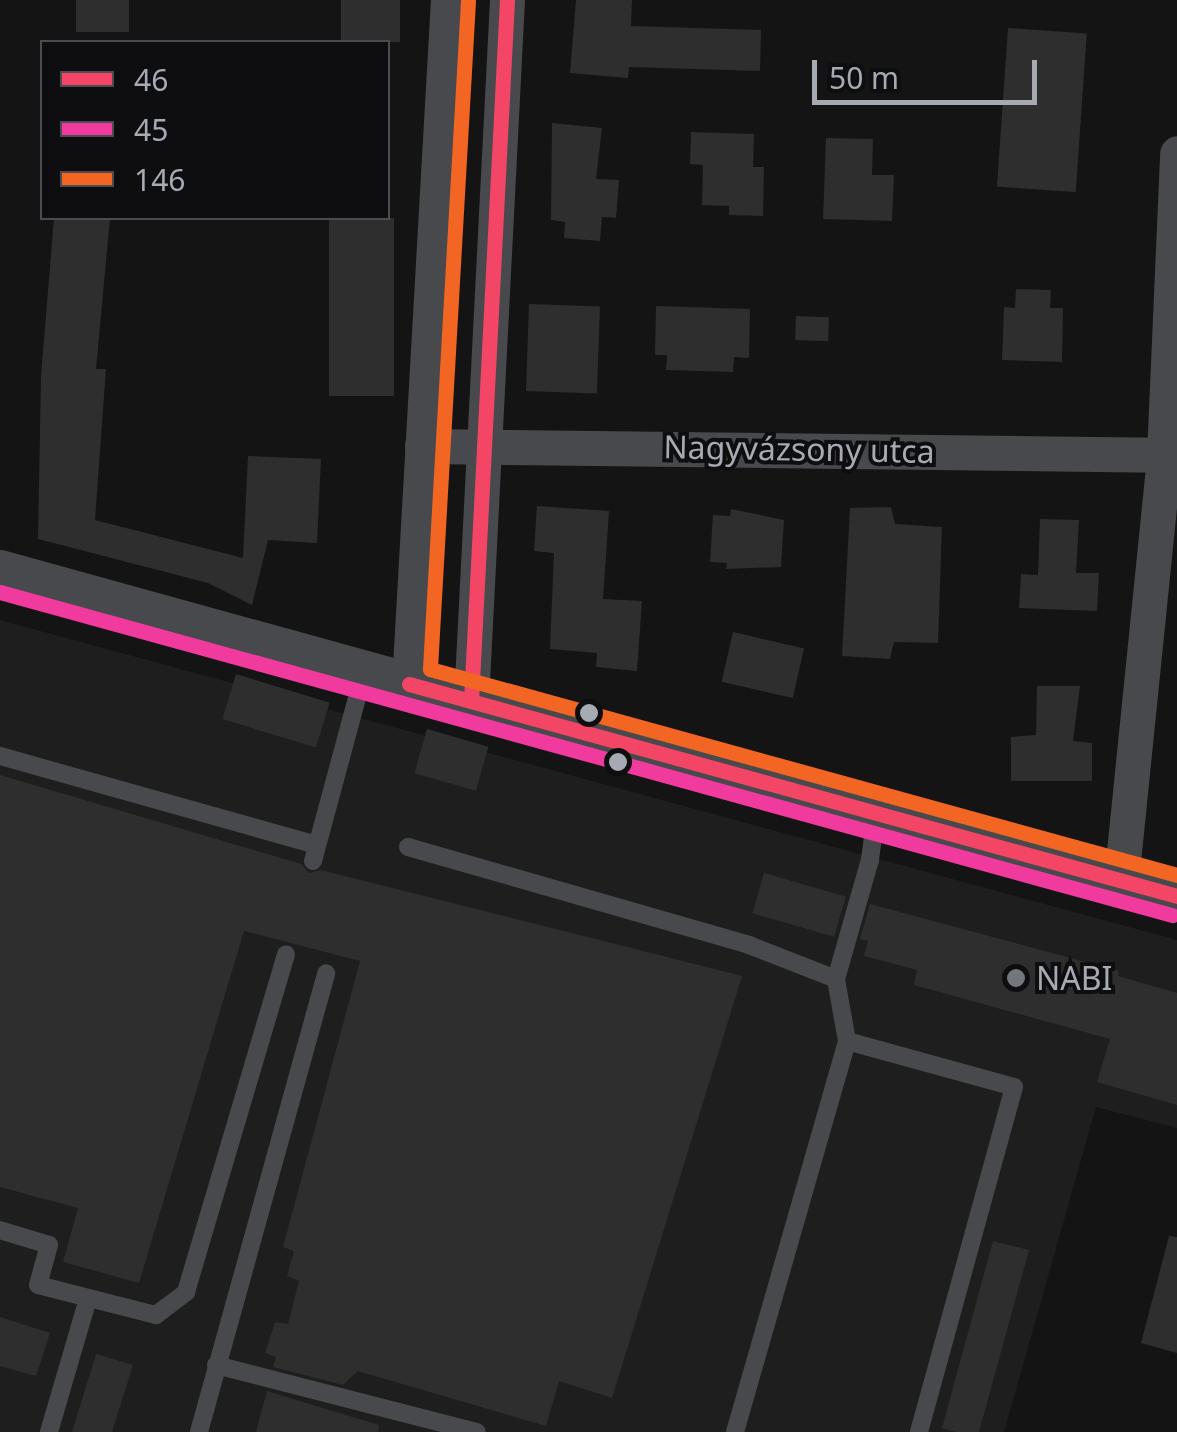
<!DOCTYPE html>
<meta charset="utf-8">
<style>
body{margin:0}
#map{position:relative;width:1177px;height:1432px;overflow:hidden;background:#141414;font-family:"Noto Sans",sans-serif}
div>[style]{position:absolute}
.built>*{inset:0;background:#1e1e1f}
.building>*{inset:0;background:#2e2e2f;transform-origin:0 0}
.service>*{height:18px;margin:-9px;padding:0 9px;transform-origin:9px;border-radius:9px;background:#48494d}
.minor>*{height:35px;margin:-17.5px;padding:0 17.5px;transform-origin:17.5px;border-radius:17.5px;background:#48494d}
.tertiary>*{height:42px;margin:-21px;padding:0 21px;transform-origin:21px;border-radius:21px;background:#48494d}
.bus-1>*{height:15px;margin:-7.5px;padding:0 7.5px;transform-origin:7.5px;border-radius:7.5px;background:#f34667}
.bus-2>*{height:15px;margin:-7.5px;padding:0 7.5px;transform-origin:7.5px;border-radius:7.5px;background:#f13a9d}
.bus-3>*{height:15px;margin:-7.5px;padding:0 7.5px;transform-origin:7.5px;border-radius:7.5px;background:#f26522}
.dots>*{width:28px;height:28px;translate:-50% -50%;box-sizing:border-box;border:5px solid #0e0e10;border-radius:50%}
span{translate:-50% -50%;white-space:nowrap;text-align:center;line-height:1.15;-webkit-text-stroke:8px #0e0e10;paint-order:stroke}
.street-label{font-size:32px;color:#a6aab3}
.poi-label{font-size:32px;color:#a6aab3}
.left{translate:0 -50%;text-align:left}
.legend{position:absolute;left:40px;top:40px;width:350px;height:180px;box-sizing:border-box;background:#0e0e10;border:2px solid #4b4c51;margin:0;padding:12px 18px;list-style:none;font-size:30px;color:#a6aab3}
.legend li{display:flex;align-items:center;gap:20px;height:50px}
.legend b{width:50px;border:2px solid #4b4c51}
.scale{position:absolute;left:812px;top:60px;width:225px;height:45px;box-sizing:border-box;border:5px solid #a6aab3;border-top:0;padding-left:12px;font-size:30px;line-height:35px;white-space:nowrap;color:#a6aab3;-webkit-text-stroke:8px #0e0e10;paint-order:stroke}
</style>
<div id="map">
<div class="built">
<i style="clip-path:polygon(0 620px,1177px 940px,1177px 1128px,1096px 1107px,1004px 1432px,0 1432px)"></i>
</div>
<div class="building">
<i style="left:76px;top:0;width:53px;height:32px"></i>
<i style="left:341px;top:0;width:59px;height:42px"></i>
<i style="clip-path:polygon(576px 0,632px 0,631px 26px,761px 30px,760px 71px,629px 67px,628px 78px,570px 73px)"></i>
<i style="left:1008px;top:28px;width:79px;height:159px;rotate:4deg"></i>
<i style="clip-path:polygon(552px 123px,602px 128px,596px 179px,619px 180px,616px 218px,602px 217px,600px 241px,564px 238px,565px 222px,551px 220px)"></i>
<i style="clip-path:polygon(691px 132px,754px 134px,753px 167px,764px 167px,763px 216px,729px 215px,729px 206px,702px 205px,703px 165px,690px 164px)"></i>
<i style="clip-path:polygon(826px 138px,873px 139px,872px 175px,894px 175px,892px 221px,823px 219px)"></i>
<i style="clip-path:polygon(54px 218px,110px 218px,96px 369px,106px 369px,95px 520px,243px 558px,248px 456px,321px 459px,317px 543px,268px 540px,252px 605px,208px 583px,38px 539px,41px 376px)"></i>
<i style="left:329px;top:218px;width:65px;height:178px"></i>
<i style="clip-path:polygon(1016px 289px,1051px 290px,1050px 308px,1063px 308px,1062px 362px,1002px 360px,1004px 307px,1015px 308px)"></i>
<i style="left:529px;top:304px;width:71px;height:87px;rotate:2deg"></i>
<i style="clip-path:polygon(656px 306px,750px 309px,749px 358px,734px 357px,733px 372px,666px 370px,667px 355px,655px 355px)"></i>
<i style="left:796px;top:316px;width:33px;height:24px;rotate:2deg"></i>
<i style="clip-path:polygon(537px 506px,609px 511px,603px 599px,642px 601px,637px 671px,596px 667px,597px 653px,550px 649px,554px 553px,534px 551px)"></i>
<i style="clip-path:polygon(891px 507px,895px 524px,942px 527px,938px 643px,894px 642px,890px 659px,842px 656px,850px 508px)"></i>
<i style="clip-path:polygon(731px 509px,784px 520px,781px 567px,726px 569px,727px 563px,710px 562px,713px 515px,730px 516px)"></i>
<i style="clip-path:polygon(1040px 519px,1079px 520px,1076px 573px,1099px 573px,1097px 611px,1019px 608px,1021px 574px,1038px 575px)"></i>
<i style="left:733px;top:632px;width:73px;height:51px;rotate:13deg"></i>
<i style="left:236px;top:674px;width:98px;height:47px;rotate:17deg"></i>
<i style="clip-path:polygon(1037px 686px,1080px 686px,1073px 741px,1092px 743px,1092px 781px,1011px 781px,1011px 737px,1036px 735px)"></i>
<i style="left:427px;top:729px;width:64px;height:46px;rotate:16deg"></i>
<i style="clip-path:polygon(0 775px,301px 864px,309px 873px,321px 870px,742px 976px,612px 1398px,559px 1381px,546px 1426px,358px 1371px,343px 1385px,273px 1367px,276px 1357px,265px 1353px,275px 1322px,288px 1324px,299px 1281px,287px 1276px,294px 1251px,283px 1247px,360px 961px,244px 931px,139px 1283px,63px 1262px,78px 1208px,0 1187px)"></i>
<i style="left:764px;top:873px;width:85px;height:42px;rotate:16deg"></i>
<i style="clip-path:polygon(870px 904px,1119px 971px,1118px 976px,1177px 993px,1177px 1105px,1097px 1082px,1110px 1039px,914px 985px,917px 970px,864px 956px,868px 941px,860px 939px)"></i>
<i style="clip-path:polygon(1169px 1236px,1177px 1237px,1177px 1353px,1141px 1343px)"></i>
<i style="clip-path:polygon(993px 1241px,1029px 1250px,979px 1432px,955px 1432px,942px 1428px)"></i>
<i style="clip-path:polygon(0 1317px,50px 1333px,36px 1376px,0 1366px)"></i>
<i style="clip-path:polygon(96px 1354px,133px 1365px,112px 1432px,72px 1432px)"></i>
<i style="clip-path:polygon(267px 1391px,379px 1425px,378px 1432px,256px 1432px)"></i>
</div>
<div class="service">
<i style="left:0;top:756px;width:329px;rotate:15.7deg"></i>
<i style="left:408px;top:847px;width:355px;rotate:16deg"></i>
<i style="left:749px;top:945px;width:93px;rotate:21.3deg"></i>
<i style="left:313px;top:861px;width:196px;rotate:-74.9deg"></i>
<i style="left:847px;top:1041px;width:173px;rotate:15.4deg"></i>
<i style="left:1014px;top:1087px;width:358px;rotate:105.4deg"></i>
<i style="left:0;top:1230px;width:51px;rotate:17deg"></i>
<i style="left:49px;top:1245px;width:41px;rotate:105.4deg"></i>
<i style="left:38px;top:1285px;width:122px;rotate:14.3deg"></i>
<i style="left:156px;top:1315px;width:38px;rotate:-37deg"></i>
<i style="left:186px;top:1292px;width:352px;rotate:-73.5deg"></i>
<i style="left:216px;top:1365px;width:269px;rotate:14.4deg"></i>
<i style="left:49px;top:1432px;width:139px;rotate:-73.7deg"></i>
<i style="left:199px;top:1432px;width:476px;rotate:-74.5deg"></i>
<i style="left:735px;top:1432px;width:407px;rotate:-74deg"></i>
<i style="left:847px;top:1041px;width:63px;rotate:-100.1deg"></i>
<i style="left:836px;top:979px;width:124px;rotate:-74.1deg"></i>
<i style="left:870px;top:860px;width:46px;rotate:-82.6deg"></i>
</div>
<div class="minor">
<i style="left:422px;top:446px;width:755px;rotate:0.68deg"></i>
<i style="left:409px;top:684px;width:685px;rotate:-86.74deg"></i>
<i style="left:471px;top:701px;width:702px;rotate:-87.06deg"></i>
<i style="left:1121px;top:881px;width:428px;rotate:-84.2deg"></i>
<i style="left:1164px;top:455px;width:302px;rotate:-87.5deg"></i>
</div>
<div class="tertiary">
<i style="left:0;top:571px;width:1221px;rotate:15.44deg"></i>
</div>
<div class="bus-1">
<i style="left:409px;top:684px;width:797px;rotate:15.43deg"></i>
<i style="left:471px;top:701px;width:702px;rotate:-87.06deg"></i>
</div>
<div class="bus-2">
<i style="left:0;top:592px;width:1216px;rotate:15.41deg"></i>
</div>
<div class="bus-3">
<i style="left:468px;top:1px;width:669px;rotate:93.26deg"></i>
<i style="left:430px;top:669px;width:775px;rotate:15.42deg"></i>
</div>
<div class="dots">
<i style="left:589px;top:713px;background:#a6aab3"></i>
<i style="left:618px;top:762px;background:#a6aab3"></i>
<i style="left:1016px;top:978px;background:#73767b"></i>
</div>
<div class="street-label">
<span style="left:799px;top:449px;rotate:1deg">Nagyvázsony utca</span>
</div>
<div class="poi-label">
<span class="left" style="left:1036px;top:978px">NABI</span>
</div>
<ul class="legend">
<li><b style="height:12px;background:#f34667"></b>46</li>
<li><b style="height:12px;background:#f13a9d"></b>45</li>
<li><b style="height:12px;background:#f26522"></b>146</li>
</ul>
<div class="scale">50 m</div>
</div>
